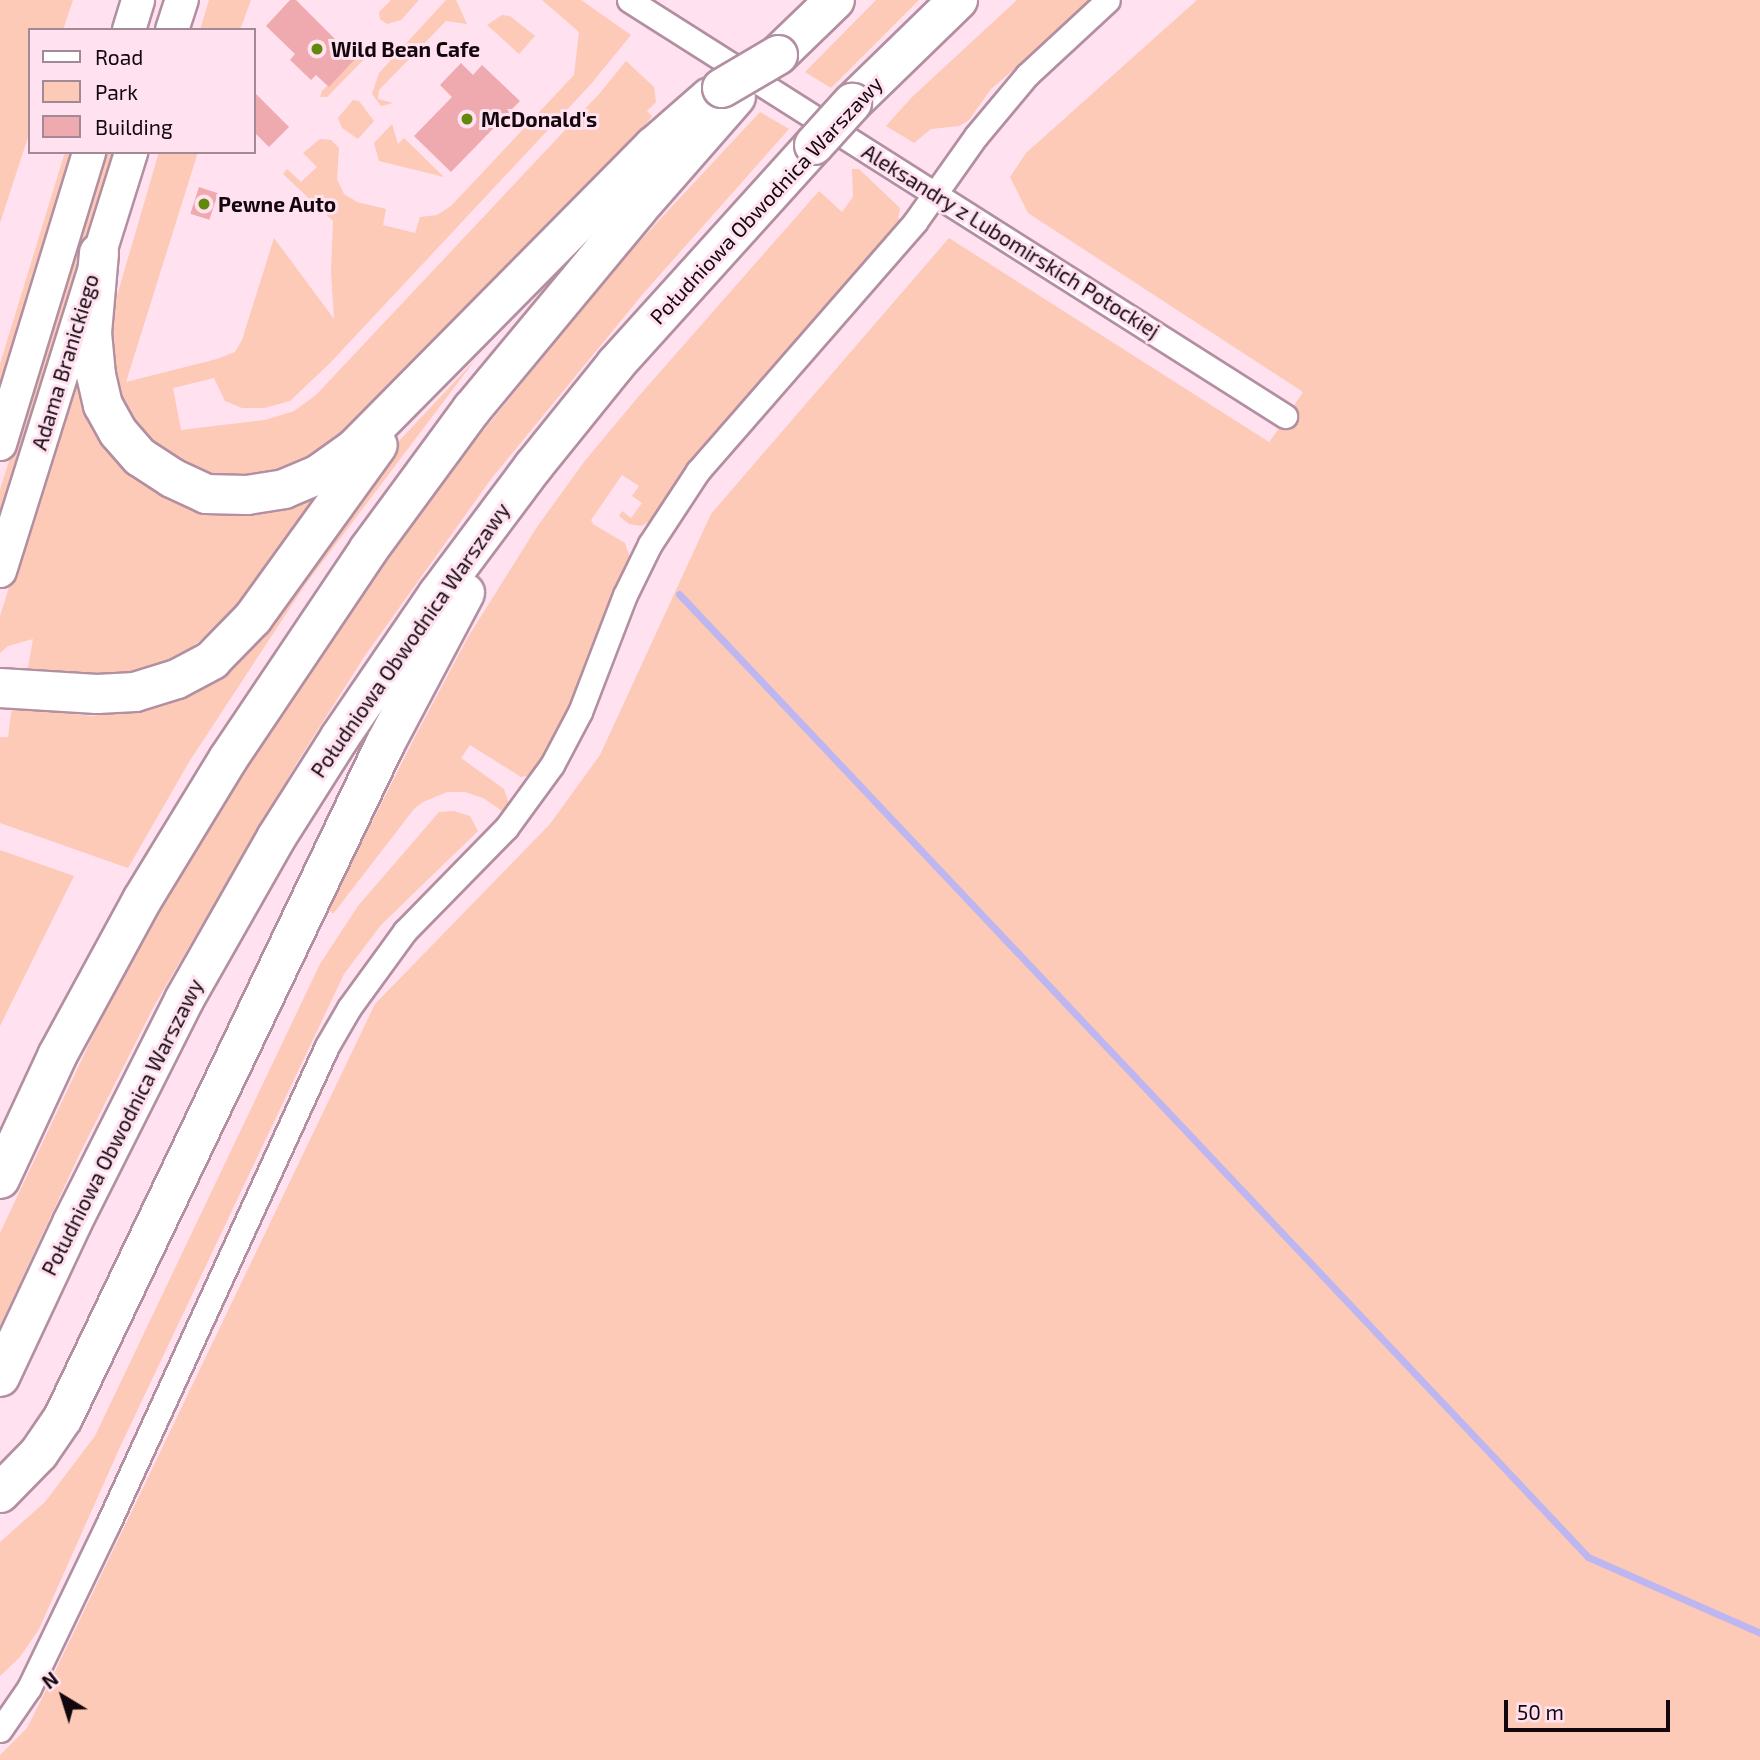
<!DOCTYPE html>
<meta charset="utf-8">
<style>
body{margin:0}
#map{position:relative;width:1760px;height:1760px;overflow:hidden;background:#ffe1f0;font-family:"Exo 2",sans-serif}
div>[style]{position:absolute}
.green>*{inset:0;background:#fccab6}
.stream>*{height:7px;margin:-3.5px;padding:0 3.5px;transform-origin:3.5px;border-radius:3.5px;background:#beb6f0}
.building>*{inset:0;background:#efaaaf;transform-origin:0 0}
.roads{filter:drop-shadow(2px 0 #b28fa1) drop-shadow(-2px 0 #b28fa1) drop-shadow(0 2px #b28fa1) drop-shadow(0 -2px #b28fa1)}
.minor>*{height:23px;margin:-11.5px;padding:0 11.5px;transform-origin:11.5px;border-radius:11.5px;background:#fff}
.secondary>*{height:32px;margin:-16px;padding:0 16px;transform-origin:16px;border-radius:16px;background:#fff}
.motorway>*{height:38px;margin:-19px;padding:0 19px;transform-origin:19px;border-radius:19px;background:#fff}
.bridges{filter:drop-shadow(2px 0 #b28fa1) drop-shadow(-2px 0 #b28fa1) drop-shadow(0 2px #b28fa1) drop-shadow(0 -2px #b28fa1)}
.motorway-bridge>*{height:38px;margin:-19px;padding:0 19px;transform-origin:19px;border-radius:19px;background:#fff}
.dots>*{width:19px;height:19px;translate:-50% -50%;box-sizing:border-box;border:4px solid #ffe1f0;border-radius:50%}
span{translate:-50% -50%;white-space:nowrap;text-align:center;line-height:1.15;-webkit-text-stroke:6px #ffe1f0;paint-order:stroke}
.poi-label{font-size:21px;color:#13070d;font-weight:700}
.left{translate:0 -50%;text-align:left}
.street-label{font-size:21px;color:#13070d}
.legend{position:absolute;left:28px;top:28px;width:228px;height:126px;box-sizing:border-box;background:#ffe1f0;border:2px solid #a18a95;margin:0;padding:9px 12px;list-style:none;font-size:21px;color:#13070d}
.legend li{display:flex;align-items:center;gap:14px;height:35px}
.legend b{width:35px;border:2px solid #a18a95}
.north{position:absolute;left:28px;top:1662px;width:70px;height:70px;-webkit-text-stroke:5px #ffe1f0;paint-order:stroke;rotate:322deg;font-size:19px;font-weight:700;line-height:28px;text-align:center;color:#13070d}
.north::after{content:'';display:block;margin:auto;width:24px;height:32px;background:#13070d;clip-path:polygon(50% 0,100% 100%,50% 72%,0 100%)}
.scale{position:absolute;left:1504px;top:1700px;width:166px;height:32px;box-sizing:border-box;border:4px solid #13070d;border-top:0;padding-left:9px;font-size:21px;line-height:24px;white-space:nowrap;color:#13070d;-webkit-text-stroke:5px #ffe1f0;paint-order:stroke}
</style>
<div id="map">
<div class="green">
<i style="clip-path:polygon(0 0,73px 0,63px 30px,30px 30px,30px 131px,0 223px)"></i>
<i style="clip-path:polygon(209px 0,251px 0,240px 30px,200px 30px)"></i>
<i style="clip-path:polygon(391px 0,419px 0,401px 20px,387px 24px,380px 19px,379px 12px)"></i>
<i style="clip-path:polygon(446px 0,456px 0,467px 24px,446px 21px,379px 90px,378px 99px,393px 103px,381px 106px,372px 94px,379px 73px)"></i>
<i style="clip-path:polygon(542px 0,581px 0,631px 35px,591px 84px,330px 363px,290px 401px,264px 408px,242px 408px,225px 401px,214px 378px,173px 388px,181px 430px,265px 420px,294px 411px,316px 395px,600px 93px,626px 61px,654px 87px,656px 102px,647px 111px,652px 116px,639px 133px,350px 433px,303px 470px,223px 481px,177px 464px,137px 429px,123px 407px,108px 365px,112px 313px,159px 152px,198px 152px,126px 382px,217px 359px,235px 352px,242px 340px,274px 238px,334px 319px,331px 272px,333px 221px,283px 174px,287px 169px,301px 182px,317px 167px,303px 153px,320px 139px,331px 140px,339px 148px,337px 179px,344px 194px,357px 202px,386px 209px,383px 225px,415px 233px,420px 217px,437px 215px,451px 206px,574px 75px,579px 32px)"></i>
<i style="clip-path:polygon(876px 0,919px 0,831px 88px,805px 72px)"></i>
<i style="clip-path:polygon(1017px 0,1095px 0,991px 89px,969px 120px,959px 126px,931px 129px,914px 143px,886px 126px,911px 98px)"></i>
<i style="clip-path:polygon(1197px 0,1760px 0,1760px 1760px,0 1760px,0 1755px,27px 1728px,49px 1684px,375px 1004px,550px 824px,600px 755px,711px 514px,949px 238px,1269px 442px,1278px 430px,1303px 392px,1028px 213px,1010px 177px,1026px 153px)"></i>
<i style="clip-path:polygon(502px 15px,510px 16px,535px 36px,519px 54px,487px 25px)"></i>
<i style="clip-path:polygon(371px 42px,375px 48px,327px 97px,320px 97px,322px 91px)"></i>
<i style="clip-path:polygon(353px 100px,359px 101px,374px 121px,358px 139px,342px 128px,338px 118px)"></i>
<i style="clip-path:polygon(760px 112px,789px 129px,642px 295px,491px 479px,364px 657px,298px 761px,154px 1006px,79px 1155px,0 1326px,0 1233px,106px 1008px,183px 865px,317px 654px,466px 452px,623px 259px)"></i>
<i style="clip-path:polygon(392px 124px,398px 144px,404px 138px,444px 177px,379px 161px,374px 143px)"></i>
<i style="clip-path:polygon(65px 152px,75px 152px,0 393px,0 364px)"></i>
<i style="clip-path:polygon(104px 152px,117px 152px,0 526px,0 490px)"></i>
<i style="clip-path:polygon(852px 169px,859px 169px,900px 208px,898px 218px,902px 222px,655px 518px,641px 526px,629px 524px,619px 516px,622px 511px,631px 518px,642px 503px,632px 496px,639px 486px,622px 475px,591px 520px,593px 524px,625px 543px,631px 561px,581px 688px,551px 749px,531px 775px,521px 777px,470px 745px,461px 758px,504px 789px,510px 807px,505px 813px,483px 798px,465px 792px,447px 792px,423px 802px,414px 809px,333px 914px,328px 909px,416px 735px,468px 637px,537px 527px,584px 462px,638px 397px,819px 191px,842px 212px,853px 197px)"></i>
<i style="clip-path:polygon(475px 360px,305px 585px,189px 762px,128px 868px,0 823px,0 737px,8px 737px,12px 707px,91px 716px,142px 710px,179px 700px,209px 684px,228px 669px,400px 440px)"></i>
<i style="clip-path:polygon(79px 364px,157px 484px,328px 483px,247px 596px,228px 617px,186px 652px,145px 670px,120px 675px,27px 673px,33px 639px,8px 646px,0 653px,0 616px)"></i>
<i style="clip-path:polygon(454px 811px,470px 816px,478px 831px,381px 925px,344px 974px,120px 1447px,39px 1629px,20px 1657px,0 1676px,0 1542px,45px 1502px,95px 1436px,320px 964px,358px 906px,439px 812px)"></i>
<i style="clip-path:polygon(0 850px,74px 876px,0 1026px)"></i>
</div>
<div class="stream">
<i style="left:679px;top:594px;width:1324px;rotate:46.65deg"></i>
<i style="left:1588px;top:1557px;width:188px;rotate:23.8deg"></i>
</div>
<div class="building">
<i style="clip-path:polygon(290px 0,296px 0,355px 59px,329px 87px,316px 75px,311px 80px,290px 60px,295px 54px,266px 26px)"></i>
<i style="clip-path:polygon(461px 63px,473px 75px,482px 65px,520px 101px,451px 172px,414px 136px,452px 97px,440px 85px)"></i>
<i style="clip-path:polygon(254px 92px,289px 127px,269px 147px,254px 132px)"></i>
<i style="left:199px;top:187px;width:20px;height:28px;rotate:18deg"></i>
</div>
<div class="roads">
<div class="minor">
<i style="left:629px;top:0;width:777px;rotate:32.38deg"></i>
<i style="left:0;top:1730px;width:51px;rotate:-55.4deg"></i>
<i style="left:29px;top:1688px;width:182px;rotate:-64.3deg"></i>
<i style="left:108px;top:1524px;width:526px;rotate:-65.38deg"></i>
<i style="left:327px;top:1046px;width:44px;rotate:-59.9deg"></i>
<i style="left:349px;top:1008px;width:95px;rotate:-54deg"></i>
<i style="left:405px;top:931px;width:144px;rotate:-45.6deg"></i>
<i style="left:506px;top:828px;width:78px;rotate:-53.9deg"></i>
<i style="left:552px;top:765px;width:60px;rotate:-62.2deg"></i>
<i style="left:580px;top:712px;width:125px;rotate:-69deg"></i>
<i style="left:625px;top:595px;width:57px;rotate:-63.9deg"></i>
<i style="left:650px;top:544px;width:87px;rotate:-56.7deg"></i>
<i style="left:698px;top:471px;width:330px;rotate:-48.9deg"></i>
<i style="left:915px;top:222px;width:105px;rotate:-54.7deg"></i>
<i style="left:976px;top:136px;width:80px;rotate:-50.1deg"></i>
<i style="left:1027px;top:75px;width:110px;rotate:-42.8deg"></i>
</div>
<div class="secondary">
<i style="left:129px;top:30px;width:31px;rotate:-73deg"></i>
<i style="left:172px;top:30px;width:32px;rotate:-72deg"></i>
<i style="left:0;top:444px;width:305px;rotate:-73deg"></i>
<i style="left:0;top:571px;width:439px;rotate:-72.6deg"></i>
</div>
<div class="motorway">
<i style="left:778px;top:55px;width:79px;rotate:-44deg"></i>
<i style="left:852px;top:103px;width:148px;rotate:-44.2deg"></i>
<i style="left:99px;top:253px;width:80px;rotate:95deg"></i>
<i style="left:92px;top:333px;width:42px;rotate:84.6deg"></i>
<i style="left:96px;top:375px;width:31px;rotate:77deg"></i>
<i style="left:103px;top:405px;width:31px;rotate:61deg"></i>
<i style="left:118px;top:432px;width:33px;rotate:49deg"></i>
<i style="left:140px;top:457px;width:38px;rotate:33deg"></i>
<i style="left:172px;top:478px;width:38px;rotate:25deg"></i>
<i style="left:206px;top:494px;width:41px;rotate:1.4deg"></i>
<i style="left:247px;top:495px;width:37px;rotate:-9deg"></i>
<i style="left:284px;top:489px;width:38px;rotate:-23deg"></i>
<i style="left:319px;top:474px;width:43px;rotate:-35.5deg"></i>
<i style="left:354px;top:449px;width:426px;rotate:-45.3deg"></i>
<i style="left:654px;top:146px;width:74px;rotate:-41.2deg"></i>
<i style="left:0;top:688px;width:97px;rotate:3.5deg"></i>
<i style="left:97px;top:694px;width:38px;rotate:-3deg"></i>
<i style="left:135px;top:692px;width:44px;rotate:-17.2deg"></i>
<i style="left:177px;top:679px;width:40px;rotate:-28deg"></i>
<i style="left:212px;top:660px;width:59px;rotate:-45.7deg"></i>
<i style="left:253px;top:618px;width:213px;rotate:-54.2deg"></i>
<i style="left:0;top:1179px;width:136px;rotate:-65.1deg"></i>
<i style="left:57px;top:1056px;width:178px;rotate:-61.4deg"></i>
<i style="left:142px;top:900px;width:165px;rotate:-58.6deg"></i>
<i style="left:228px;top:759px;width:253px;rotate:-56.1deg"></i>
<i style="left:369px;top:549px;width:174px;rotate:-53.7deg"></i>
<i style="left:472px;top:409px;width:259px;rotate:-50.3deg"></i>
<i style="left:637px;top:210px;width:150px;rotate:-48.8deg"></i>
<i style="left:0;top:1377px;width:170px;rotate:-64.9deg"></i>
<i style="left:72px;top:1223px;width:250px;rotate:-63.3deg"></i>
<i style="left:184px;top:1000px;width:186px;rotate:-60.4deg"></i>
<i style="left:276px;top:838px;width:120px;rotate:-57.6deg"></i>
<i style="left:340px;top:737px;width:173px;rotate:-55.6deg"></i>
<i style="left:438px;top:594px;width:159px;rotate:-53.2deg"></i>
<i style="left:533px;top:467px;width:132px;rotate:-51.1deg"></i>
<i style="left:616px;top:364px;width:295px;rotate:-47.9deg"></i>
<i style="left:0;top:1493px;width:56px;rotate:-45.7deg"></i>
<i style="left:39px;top:1453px;width:42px;rotate:-55.6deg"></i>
<i style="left:63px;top:1418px;width:747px;rotate:-64.46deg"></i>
<i style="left:385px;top:744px;width:171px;rotate:-62.1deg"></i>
</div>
</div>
<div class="bridges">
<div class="motorway-bridge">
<i style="left:722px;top:88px;width:65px;rotate:-30.5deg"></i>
<i style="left:814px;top:145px;width:57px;rotate:-47.9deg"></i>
</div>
</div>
<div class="dots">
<i style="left:317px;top:49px;background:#62880d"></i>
<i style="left:467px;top:119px;background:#62880d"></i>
<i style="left:204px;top:204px;background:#62880d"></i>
</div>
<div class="poi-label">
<span class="left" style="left:331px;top:49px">Wild Bean Cafe</span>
<span class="left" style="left:481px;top:119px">McDonald's</span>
<span class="left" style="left:218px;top:204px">Pewne Auto</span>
</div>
<div class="street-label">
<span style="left:766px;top:200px;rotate:-47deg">Południowa Obwodnica Warszawy</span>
<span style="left:1011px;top:241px;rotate:32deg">Aleksandry z Lubomirskich Potockiej</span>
<span style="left:65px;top:362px;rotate:-73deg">Adama Branickiego</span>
<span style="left:410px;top:640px;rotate:-55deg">Południowa Obwodnica Warszawy</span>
<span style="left:122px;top:1127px;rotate:-63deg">Południowa Obwodnica Warszawy</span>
</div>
<ul class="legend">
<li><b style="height:9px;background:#fff"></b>Road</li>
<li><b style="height:19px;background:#fccab6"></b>Park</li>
<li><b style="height:19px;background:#efaaaf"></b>Building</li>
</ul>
<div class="north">N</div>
<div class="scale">50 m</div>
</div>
